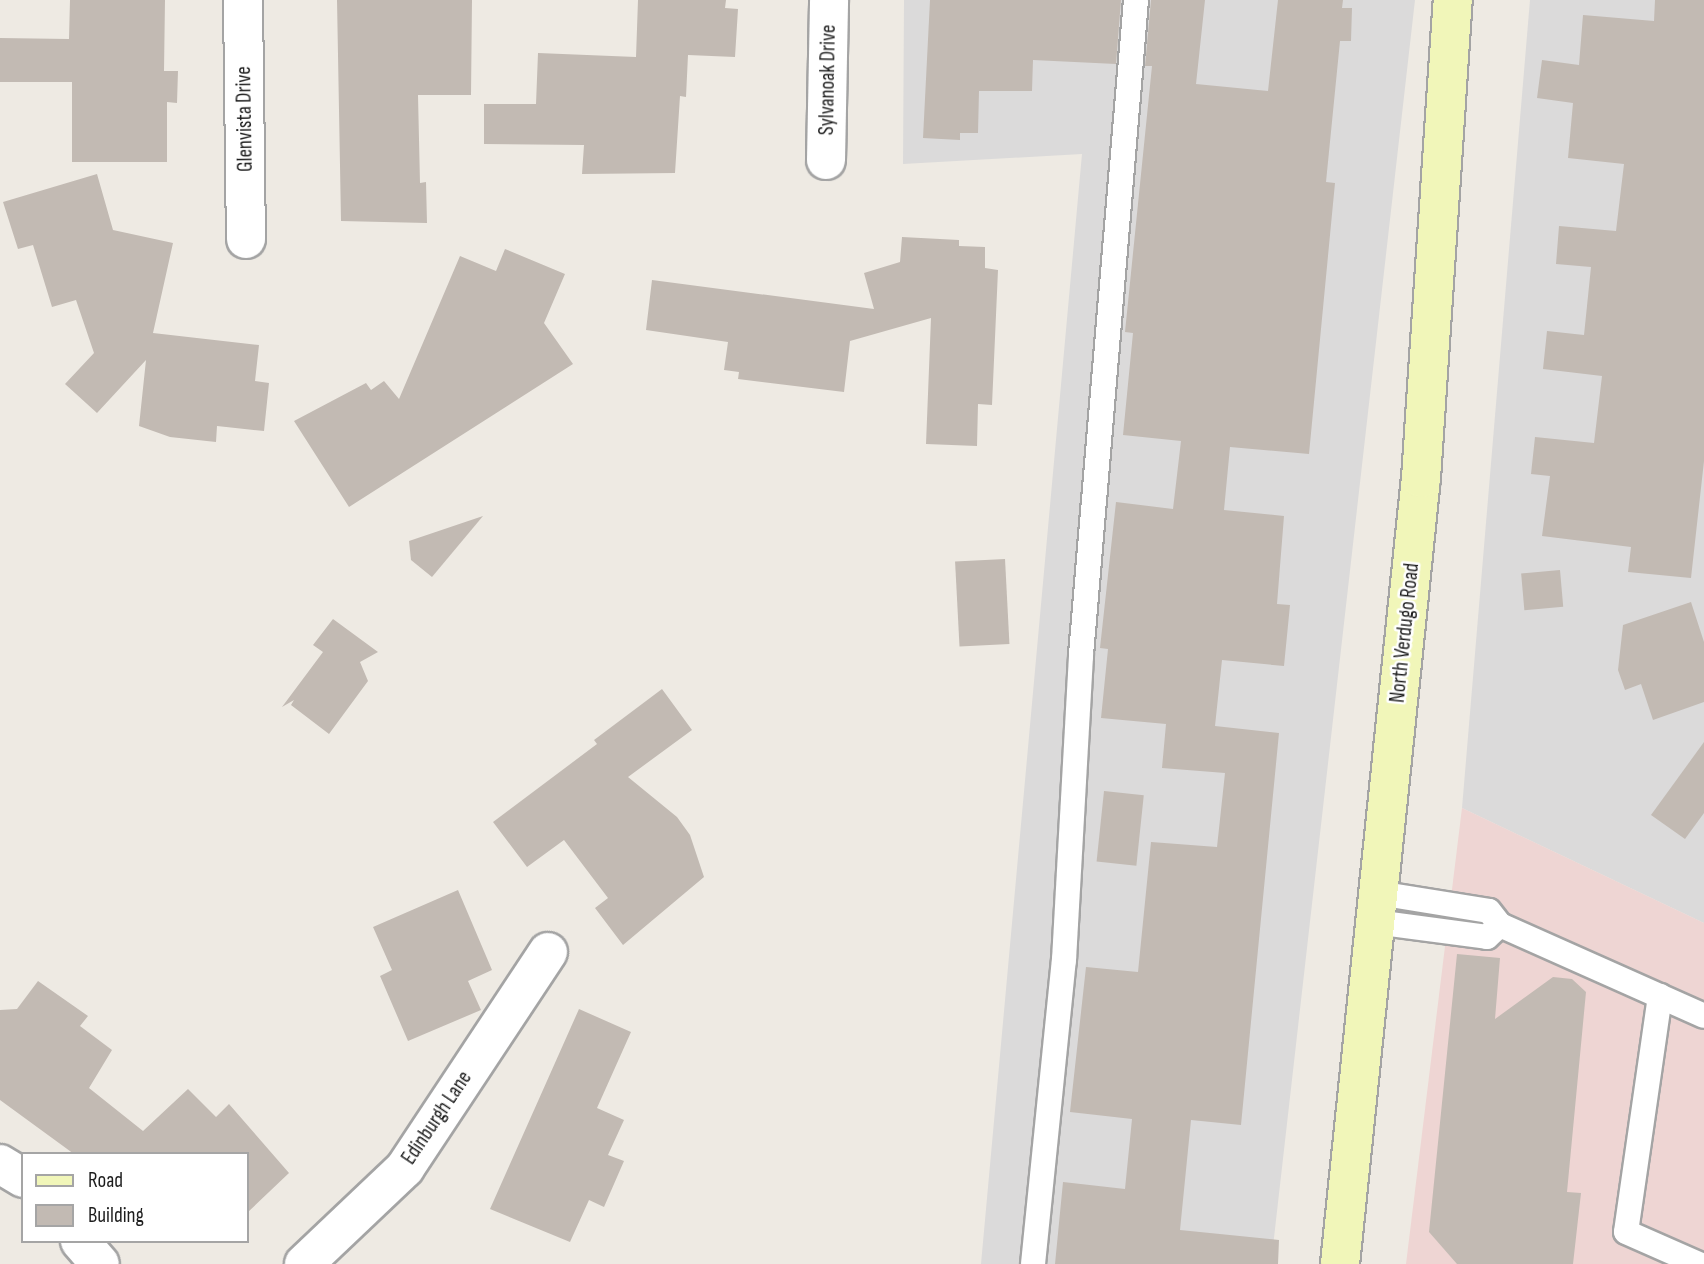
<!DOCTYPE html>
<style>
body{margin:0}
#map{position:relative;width:1704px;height:1264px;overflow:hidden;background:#eeeae3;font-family:"Sofia Sans Condensed",sans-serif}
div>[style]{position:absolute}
.residential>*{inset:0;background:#dbdada}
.commercial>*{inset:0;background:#eed5d3}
.building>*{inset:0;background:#c2bab3;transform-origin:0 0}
.roads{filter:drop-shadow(2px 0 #a4a4a4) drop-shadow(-2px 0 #a4a4a4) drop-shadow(0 2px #a4a4a4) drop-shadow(0 -2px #a4a4a4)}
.lane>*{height:24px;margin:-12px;padding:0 12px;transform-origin:12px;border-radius:12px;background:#fff}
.street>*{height:38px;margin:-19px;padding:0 19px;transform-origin:19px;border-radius:19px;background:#fff}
.secondary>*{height:38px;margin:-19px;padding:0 19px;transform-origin:19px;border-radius:19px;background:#f1f6b9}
span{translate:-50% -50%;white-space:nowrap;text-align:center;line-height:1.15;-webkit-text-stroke:5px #fff;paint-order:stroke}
.street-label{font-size:21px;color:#1d1d1d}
.legend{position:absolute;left:21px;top:1152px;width:228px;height:91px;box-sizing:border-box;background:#fff;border:2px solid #a5a5a5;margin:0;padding:9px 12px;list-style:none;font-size:21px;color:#1d1d1d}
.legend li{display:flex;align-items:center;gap:14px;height:35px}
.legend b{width:35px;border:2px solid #a5a5a5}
</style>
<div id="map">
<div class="residential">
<i style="clip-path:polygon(904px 0,1415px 0,1271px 1264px,981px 1264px,1082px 154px,903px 164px)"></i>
<i style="clip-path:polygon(1530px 0,1704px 0,1704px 923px,1462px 808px)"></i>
</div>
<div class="commercial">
<i style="clip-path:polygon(1462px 808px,1704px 923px,1704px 1264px,1406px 1264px)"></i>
</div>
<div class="building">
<i style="clip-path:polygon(70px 0,165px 0,164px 71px,178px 71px,177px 103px,167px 102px,167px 162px,72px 162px,72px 82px,0 82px,0 38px,69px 39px)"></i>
<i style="clip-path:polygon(337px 0,472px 0,471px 95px,418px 95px,420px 183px,426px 182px,427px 223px,341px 221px)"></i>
<i style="clip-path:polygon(638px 0,726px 0,725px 8px,738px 9px,735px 57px,688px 55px,686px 97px,680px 96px,675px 173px,582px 174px,584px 145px,484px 144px,484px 104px,536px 104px,538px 53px,636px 57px)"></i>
<i style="clip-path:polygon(930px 0,1121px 0,1116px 64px,1033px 60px,1032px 91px,979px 91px,978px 133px,960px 133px,960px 140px,923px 138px)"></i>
<i style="clip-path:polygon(1151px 0,1205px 0,1196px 84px,1268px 91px,1278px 0,1343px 0,1342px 8px,1352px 8px,1351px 41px,1340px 41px,1326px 182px,1335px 183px,1309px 454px,1230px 447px,1224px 510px,1284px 516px,1277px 604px,1290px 605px,1284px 666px,1222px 660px,1215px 726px,1279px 733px,1241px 1125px,1191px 1120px,1180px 1230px,1279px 1240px,1278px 1264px,1055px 1264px,1063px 1182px,1125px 1189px,1132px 1119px,1070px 1112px,1086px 967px,1138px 972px,1151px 842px,1217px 847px,1225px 773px,1162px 768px,1166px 724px,1101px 718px,1108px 649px,1100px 648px,1116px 502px,1173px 509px,1181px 441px,1123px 435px,1133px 333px,1125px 332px,1152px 66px,1145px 66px)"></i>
<i style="clip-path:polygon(1655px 0,1704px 0,1704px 461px,1691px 578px,1628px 572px,1631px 547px,1542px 536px,1550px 476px,1531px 474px,1535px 437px,1594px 443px,1602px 376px,1543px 369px,1547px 331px,1584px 335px,1591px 267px,1556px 264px,1559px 226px,1616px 231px,1624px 164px,1568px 158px,1573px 103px,1537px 98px,1542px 60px,1579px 65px,1583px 15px,1654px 21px)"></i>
<i style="clip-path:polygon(97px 174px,113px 230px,173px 243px,153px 333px,259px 345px,255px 381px,269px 383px,264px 431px,217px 426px,216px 442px,170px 437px,139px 426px,146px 360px,97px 413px,65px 384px,94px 353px,76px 300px,52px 307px,33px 245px,18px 249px,3px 202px)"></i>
<i style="clip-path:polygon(902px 237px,959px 240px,959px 246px,985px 247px,985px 268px,998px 270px,992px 405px,978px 404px,977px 446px,926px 444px,931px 318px,850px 341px,844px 392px,738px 379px,739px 372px,724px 370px,728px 342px,646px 330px,652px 280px,874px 309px,864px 273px,900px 262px)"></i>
<i style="clip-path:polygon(505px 249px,565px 274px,544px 323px,573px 364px,349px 507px,294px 421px,366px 383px,371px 390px,384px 381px,399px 399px,460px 256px,496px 271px)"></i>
<i style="clip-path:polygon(483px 516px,432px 577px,411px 560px,409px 541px)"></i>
<i style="left:1005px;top:559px;width:85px;height:50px;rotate:87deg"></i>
<i style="left:1560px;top:570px;width:37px;height:39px;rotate:85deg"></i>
<i style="clip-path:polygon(1691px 602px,1704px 642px,1704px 702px,1653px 720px,1641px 684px,1625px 690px,1618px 670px,1623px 625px)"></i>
<i style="clip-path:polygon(333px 619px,378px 652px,360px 662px,368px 681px,329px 734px,291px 705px,294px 700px,282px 707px,323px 652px,313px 645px)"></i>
<i style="clip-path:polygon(662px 689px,692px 730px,628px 777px,677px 817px,690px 835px,704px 877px,623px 945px,595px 908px,608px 898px,564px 840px,527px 867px,493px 822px,597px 744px,594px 740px)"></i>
<i style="clip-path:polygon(1704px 742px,1704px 813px,1685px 839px,1651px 815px)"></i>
<i style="left:1104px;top:791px;width:40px;height:71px;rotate:6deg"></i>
<i style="clip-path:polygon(458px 890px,492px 970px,468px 981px,481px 1010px,408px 1041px,380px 976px,392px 970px,373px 927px)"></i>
<i style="clip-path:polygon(1457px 954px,1500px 958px,1495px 1019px,1553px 977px,1572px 979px,1586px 992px,1567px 1192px,1581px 1193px,1573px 1264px,1457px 1264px,1429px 1232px)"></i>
<i style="clip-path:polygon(38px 981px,88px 1016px,80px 1026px,112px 1050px,89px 1088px,143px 1131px,188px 1089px,216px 1117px,229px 1104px,289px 1173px,247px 1213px,247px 1154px,74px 1154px,0 1100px,0 1010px,17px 1009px)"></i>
<i style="clip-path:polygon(579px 1009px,631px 1032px,597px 1108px,624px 1120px,608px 1155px,624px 1161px,604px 1207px,589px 1200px,570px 1242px,490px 1209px)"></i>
</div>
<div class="roads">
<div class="lane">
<i style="left:1378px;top:893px;width:112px;rotate:9.2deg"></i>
<i style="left:1489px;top:911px;width:18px;rotate:52deg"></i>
<i style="left:1500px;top:925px;width:223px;rotate:24deg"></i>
<i style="left:1375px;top:922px;width:113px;rotate:7.6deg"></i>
<i style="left:1487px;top:937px;width:18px;rotate:-43deg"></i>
<i style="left:1660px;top:996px;width:238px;rotate:98.2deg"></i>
<i style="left:1626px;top:1232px;width:80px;rotate:23.7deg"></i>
<i style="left:1033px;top:1264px;width:306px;rotate:-84.2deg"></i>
<i style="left:1064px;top:960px;width:305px;rotate:-86.8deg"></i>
<i style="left:1081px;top:655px;width:657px;rotate:-85.2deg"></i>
</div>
<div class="street">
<i style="left:243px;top:0;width:239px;rotate:89.3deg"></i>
<i style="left:826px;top:160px;width:160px;rotate:-88.9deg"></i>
<i style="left:0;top:1164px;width:27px;rotate:31deg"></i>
<i style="left:80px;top:1241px;width:30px;rotate:49deg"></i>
<i style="left:304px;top:1264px;width:139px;rotate:-43.5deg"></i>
<i style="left:405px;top:1168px;width:259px;rotate:-56.5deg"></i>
</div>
<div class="secondary">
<i style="left:1340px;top:1264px;width:790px;rotate:-84.12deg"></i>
<i style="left:1421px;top:478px;width:479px;rotate:-86.2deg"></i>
</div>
</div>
<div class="street-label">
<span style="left:828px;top:80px;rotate:-89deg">Sylvanoak Drive</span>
<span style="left:245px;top:119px;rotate:-91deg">Glenvista Drive</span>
<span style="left:1405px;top:633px;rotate:-84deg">North Verdugo Road</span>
<span style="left:437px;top:1118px;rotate:-56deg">Edinburgh Lane</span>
</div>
<ul class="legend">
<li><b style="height:9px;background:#f1f6b9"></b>Road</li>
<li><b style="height:19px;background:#c2bab3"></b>Building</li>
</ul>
</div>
